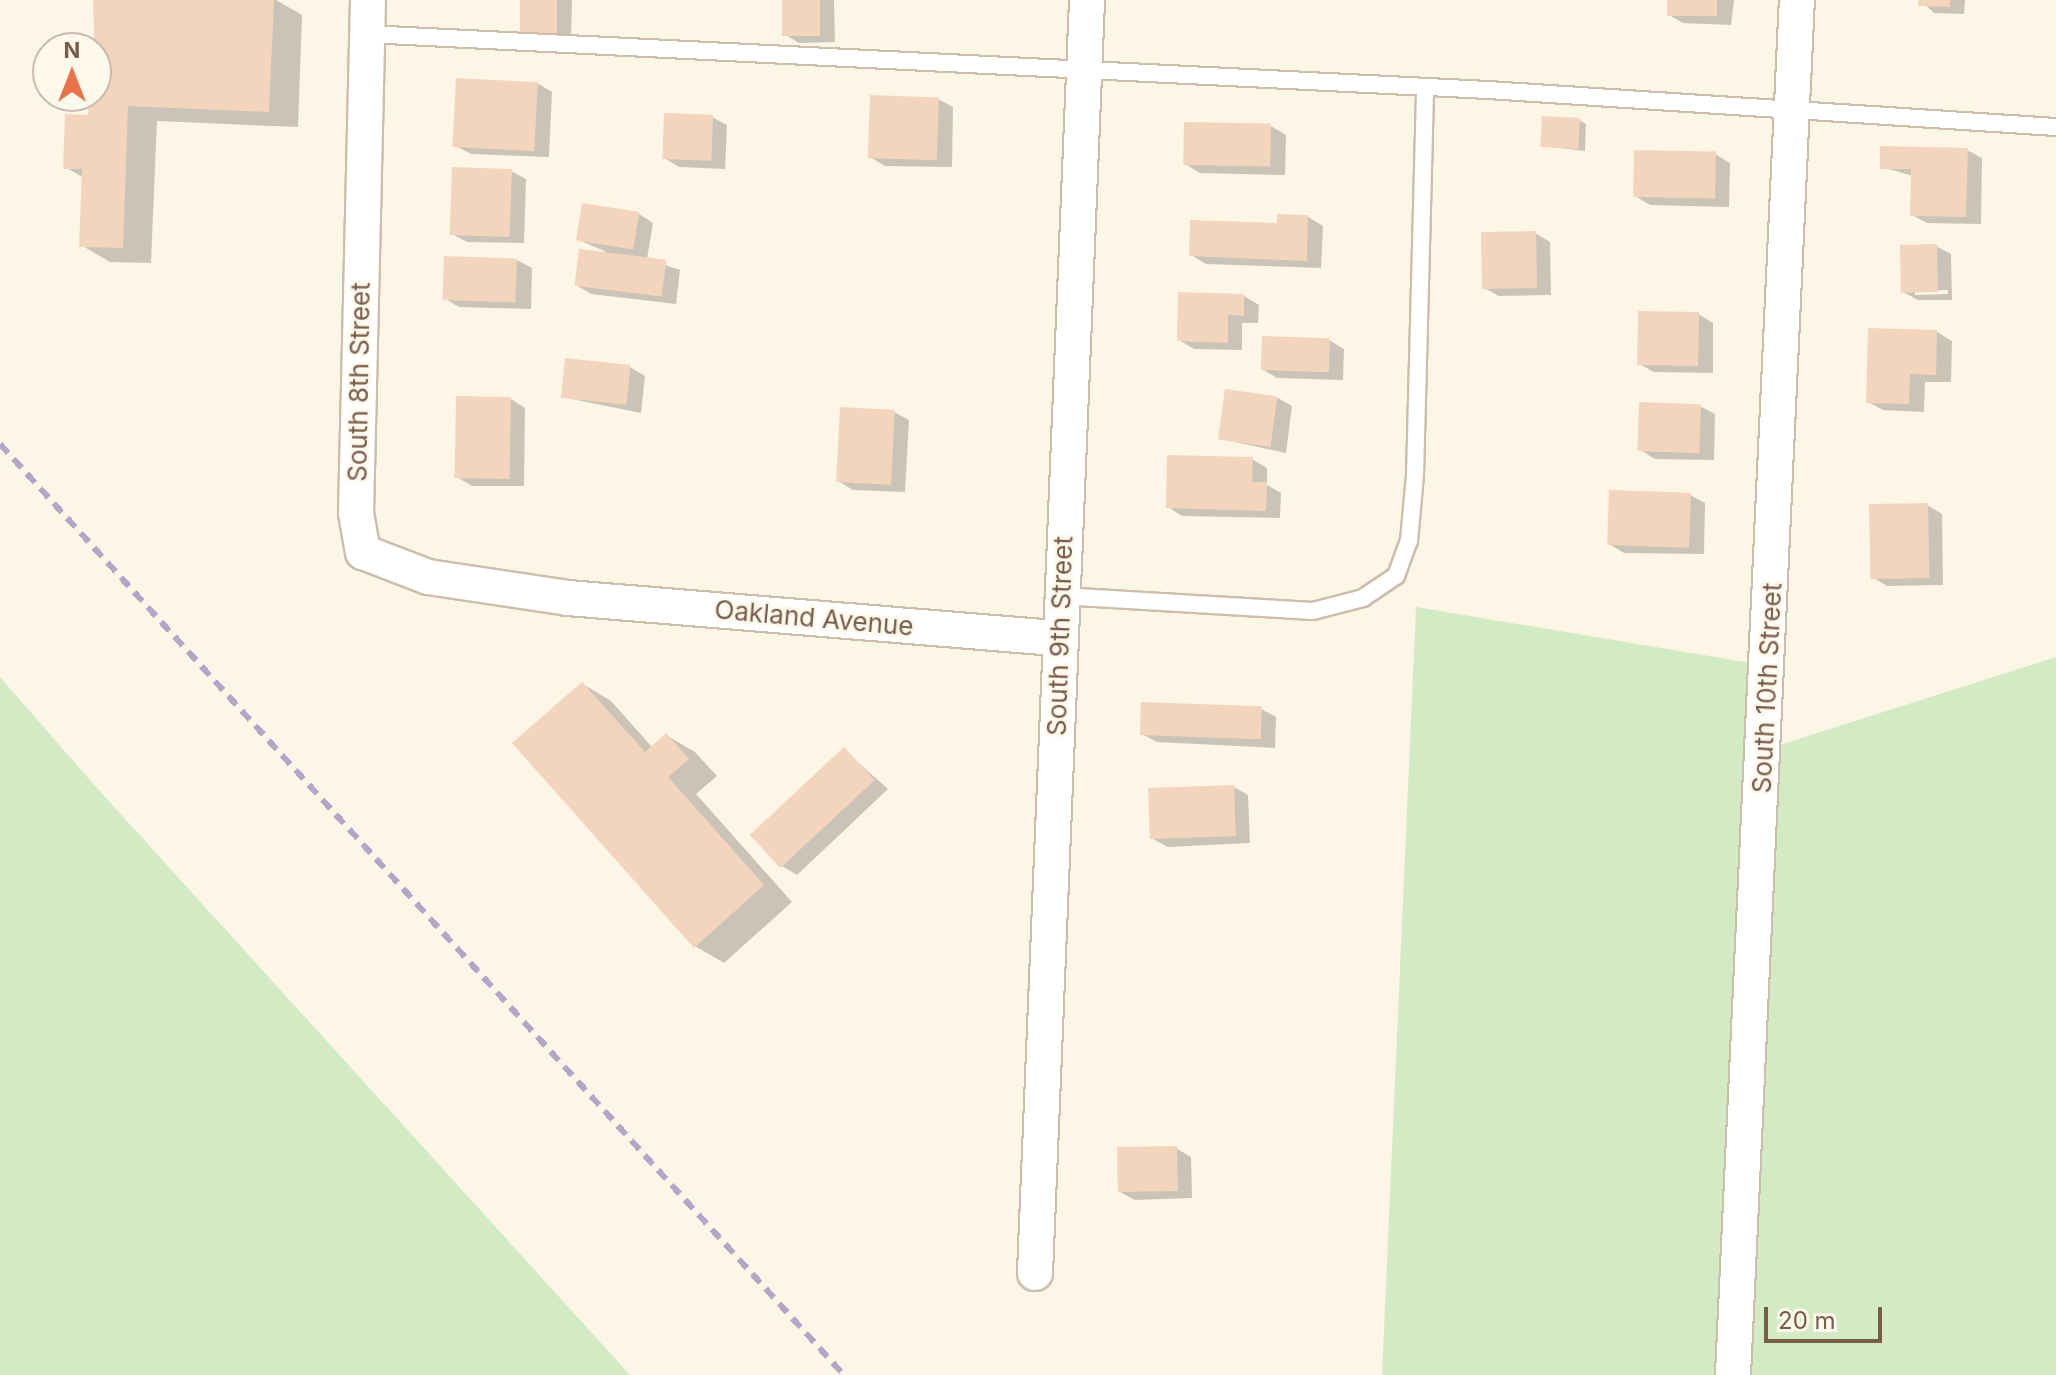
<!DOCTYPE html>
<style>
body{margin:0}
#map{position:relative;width:2056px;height:1375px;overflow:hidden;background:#fdf5e6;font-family:Inter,sans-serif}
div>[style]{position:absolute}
.green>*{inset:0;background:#d2ebc4}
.shadow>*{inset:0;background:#0003}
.building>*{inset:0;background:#f3d5bd;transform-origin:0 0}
.roads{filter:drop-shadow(2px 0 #cfbdac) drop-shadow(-2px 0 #cfbdac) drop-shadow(0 2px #cfbdac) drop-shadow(0 -2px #cfbdac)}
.service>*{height:16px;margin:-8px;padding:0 8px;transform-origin:8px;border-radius:8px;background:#fff}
.minor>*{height:34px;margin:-17px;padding:0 17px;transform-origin:17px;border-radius:17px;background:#fff}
.rail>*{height:6px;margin-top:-3px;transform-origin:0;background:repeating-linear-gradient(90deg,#b8a4c8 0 12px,transparent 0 20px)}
span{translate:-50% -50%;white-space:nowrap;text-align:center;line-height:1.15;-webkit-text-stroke:6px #fff9ed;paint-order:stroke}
.street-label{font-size:26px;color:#785c4a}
.north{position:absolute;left:32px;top:32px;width:80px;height:80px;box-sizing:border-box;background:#fff9ed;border:2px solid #c9baac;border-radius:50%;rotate:0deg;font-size:22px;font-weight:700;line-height:32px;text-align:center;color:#785c4a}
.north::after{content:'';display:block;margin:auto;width:28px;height:36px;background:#ea7248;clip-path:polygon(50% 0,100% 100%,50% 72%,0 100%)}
.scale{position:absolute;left:1764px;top:1307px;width:118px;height:36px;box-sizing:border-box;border:4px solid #785c4a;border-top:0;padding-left:10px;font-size:24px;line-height:28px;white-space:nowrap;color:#785c4a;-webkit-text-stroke:6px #fff9ed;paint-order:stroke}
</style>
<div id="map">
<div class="green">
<i style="clip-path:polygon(1416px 607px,1775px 667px,1767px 749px,2056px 657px,2056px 1375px,1382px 1375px)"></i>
<i style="clip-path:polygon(0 677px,96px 787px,630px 1375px,0 1375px)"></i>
</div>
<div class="shadow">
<i style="clip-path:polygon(95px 0,276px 0,302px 15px,298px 127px,157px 121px,151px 263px,110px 262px,81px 245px,84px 178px,65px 167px,96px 96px)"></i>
<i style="clip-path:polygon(522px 0,572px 0,571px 43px,536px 42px)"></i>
<i style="clip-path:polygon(784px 0,834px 0,835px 42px,799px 43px,784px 34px)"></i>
<i style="clip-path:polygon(1669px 0,1734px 0,1731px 25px,1683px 23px,1669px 15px)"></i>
<i style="clip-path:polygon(1920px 0,1965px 0,1964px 14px,1934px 13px)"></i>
<i style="clip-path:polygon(537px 83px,552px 92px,549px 157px,471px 154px,456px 146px)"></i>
<i style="clip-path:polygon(938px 99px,953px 107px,952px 167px,885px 166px,870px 157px)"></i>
<i style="clip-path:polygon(712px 117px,727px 125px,725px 169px,679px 167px,664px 158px)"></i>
<i style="clip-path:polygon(1579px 120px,1586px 124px,1585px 151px,1543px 146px)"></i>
<i style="clip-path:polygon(1271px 126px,1286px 135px,1285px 175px,1200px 173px,1185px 164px)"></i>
<i style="clip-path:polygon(1967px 150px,1982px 158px,1981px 224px,1927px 223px,1912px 215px,1913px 176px,1882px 167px)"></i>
<i style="clip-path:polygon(1715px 154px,1730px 163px,1729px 207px,1650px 205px,1635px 196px)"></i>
<i style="clip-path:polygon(511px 171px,526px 179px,524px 243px,467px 242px,452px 234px)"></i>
<i style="clip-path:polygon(639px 214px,653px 223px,647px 259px,680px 270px,676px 304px,591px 294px,576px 285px,605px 251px,578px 240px)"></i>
<i style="clip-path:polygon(1308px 217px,1323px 226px,1321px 268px,1206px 264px,1191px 255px)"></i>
<i style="clip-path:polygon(1535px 233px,1550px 242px,1551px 295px,1499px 296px,1484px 288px)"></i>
<i style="clip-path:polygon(evenodd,1936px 246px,1951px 254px,1952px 300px,1918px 300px,1903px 292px,1936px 246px,1948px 290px,1948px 294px,1915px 295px,1915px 291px,1948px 290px)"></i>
<i style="clip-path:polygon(517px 260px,532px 268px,531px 309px,459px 307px,444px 298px)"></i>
<i style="clip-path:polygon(1244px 296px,1259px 305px,1258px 323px,1242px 323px,1242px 350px,1194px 349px,1179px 340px)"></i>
<i style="clip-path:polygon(1698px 314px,1713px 323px,1713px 373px,1654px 372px,1639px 364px)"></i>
<i style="clip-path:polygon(1937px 332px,1952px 341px,1951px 382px,1925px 382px,1924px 412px,1883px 410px,1868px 402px)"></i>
<i style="clip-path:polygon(1329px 340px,1344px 349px,1343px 380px,1277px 378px,1262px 369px)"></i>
<i style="clip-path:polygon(630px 367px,645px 376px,641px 413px,562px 397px)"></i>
<i style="clip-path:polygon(1278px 398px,1292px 406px,1286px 453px,1221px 439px)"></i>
<i style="clip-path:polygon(511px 399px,525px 408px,524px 486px,472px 486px,457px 477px)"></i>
<i style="clip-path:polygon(1700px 406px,1715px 414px,1714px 460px,1655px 459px,1640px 450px)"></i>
<i style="clip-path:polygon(894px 412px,909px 420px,905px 492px,853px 490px,838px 481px)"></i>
<i style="clip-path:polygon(1252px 459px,1267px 468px,1267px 485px,1281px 493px,1280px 518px,1182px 516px,1168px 507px)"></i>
<i style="clip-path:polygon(1690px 495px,1705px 503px,1704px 554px,1624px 553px,1609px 544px)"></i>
<i style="clip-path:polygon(1927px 505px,1942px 514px,1943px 585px,1887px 586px,1872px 577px)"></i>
<i style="clip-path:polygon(583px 684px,611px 701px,653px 748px,666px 735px,695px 752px,717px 776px,696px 794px,792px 902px,724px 963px,695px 946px)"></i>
<i style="clip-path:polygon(1261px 709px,1276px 717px,1275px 748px,1157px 742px,1142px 734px)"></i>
<i style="clip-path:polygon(844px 750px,888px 789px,797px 875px,782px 866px)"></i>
<i style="clip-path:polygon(1234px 787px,1248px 795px,1250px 843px,1168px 847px,1153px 839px)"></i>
<i style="clip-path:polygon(1176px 1148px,1191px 1157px,1192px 1198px,1135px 1200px,1120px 1192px)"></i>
</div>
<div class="building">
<i style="clip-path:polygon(93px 0,274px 0,269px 112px,128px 106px,123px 248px,79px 247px,82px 169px,63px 169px,65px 114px,88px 115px,89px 96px,96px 96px)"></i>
<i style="left:520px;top:0;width:37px;height:34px"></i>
<i style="left:782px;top:0;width:38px;height:36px"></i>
<i style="left:1667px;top:0;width:50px;height:16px"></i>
<i style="clip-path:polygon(1918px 0,1950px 0,1950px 7px,1918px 6px)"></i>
<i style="left:456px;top:78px;width:82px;height:69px;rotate:3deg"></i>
<i style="left:870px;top:95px;width:69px;height:63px;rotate:2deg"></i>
<i style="left:664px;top:113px;width:49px;height:46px;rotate:2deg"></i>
<i style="left:1542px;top:116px;width:38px;height:31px;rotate:3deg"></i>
<i style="left:1184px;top:122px;width:87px;height:43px;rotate:1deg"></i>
<i style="clip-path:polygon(1880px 146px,1968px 148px,1966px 217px,1910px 216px,1911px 169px,1880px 169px)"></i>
<i style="left:1634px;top:150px;width:82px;height:47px;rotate:1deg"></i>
<i style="left:452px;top:167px;width:60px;height:68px;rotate:2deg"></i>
<i style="left:582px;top:203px;width:58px;height:38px;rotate:9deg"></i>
<i style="clip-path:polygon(1277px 214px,1308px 215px,1307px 261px,1189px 256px,1190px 220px,1277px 223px)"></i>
<i style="left:1536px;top:231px;width:57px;height:55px;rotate:89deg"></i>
<i style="left:1937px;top:244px;width:48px;height:37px;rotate:89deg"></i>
<i style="left:579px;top:249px;width:88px;height:37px;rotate:7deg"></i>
<i style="left:444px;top:256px;width:73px;height:44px;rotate:2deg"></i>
<i style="clip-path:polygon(1178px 292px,1244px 294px,1244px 316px,1228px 315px,1228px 343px,1177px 341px)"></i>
<i style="left:1638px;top:311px;width:61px;height:54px;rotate:1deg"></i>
<i style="clip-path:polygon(1868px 328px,1937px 330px,1936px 375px,1910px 374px,1909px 404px,1866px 403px)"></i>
<i style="left:1262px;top:336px;width:68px;height:34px;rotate:2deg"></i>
<i style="left:565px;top:358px;width:66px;height:40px;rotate:6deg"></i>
<i style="left:1225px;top:389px;width:53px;height:51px;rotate:8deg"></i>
<i style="left:456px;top:396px;width:55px;height:82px;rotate:1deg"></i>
<i style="left:1639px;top:402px;width:62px;height:49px;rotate:2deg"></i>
<i style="left:840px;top:407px;width:55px;height:75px;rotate:3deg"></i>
<i style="clip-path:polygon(1167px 455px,1253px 457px,1252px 482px,1267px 482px,1266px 511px,1166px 508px)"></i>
<i style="left:1609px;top:490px;width:82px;height:55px;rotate:2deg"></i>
<i style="left:1928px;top:503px;width:75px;height:59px;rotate:89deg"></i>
<i style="clip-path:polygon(582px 682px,645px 752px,666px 733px,689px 759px,668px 777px,764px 885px,694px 948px,512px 743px)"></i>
<i style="left:1141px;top:702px;width:121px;height:33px;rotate:2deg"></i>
<i style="left:844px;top:747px;width:45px;height:129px;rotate:47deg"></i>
<i style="left:1234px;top:785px;width:51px;height:86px;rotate:88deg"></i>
<i style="left:1177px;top:1146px;width:45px;height:60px;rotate:89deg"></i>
</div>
<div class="roads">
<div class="service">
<i style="left:367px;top:34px;width:1122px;rotate:2.86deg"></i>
<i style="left:1488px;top:90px;width:569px;rotate:3.73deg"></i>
<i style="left:1061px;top:596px;width:252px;rotate:3.4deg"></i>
<i style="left:1313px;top:611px;width:52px;rotate:-14.6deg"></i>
<i style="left:1363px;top:598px;width:40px;rotate:-34deg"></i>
<i style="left:1396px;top:576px;width:37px;rotate:-70deg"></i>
<i style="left:1409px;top:541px;width:66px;rotate:-84.8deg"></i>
<i style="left:1415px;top:475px;width:388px;rotate:-88.5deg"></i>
</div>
<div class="minor">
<i style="left:368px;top:0;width:513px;rotate:91.34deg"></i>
<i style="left:356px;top:513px;width:40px;rotate:80deg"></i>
<i style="left:363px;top:552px;width:70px;rotate:21deg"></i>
<i style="left:428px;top:577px;width:142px;rotate:8.5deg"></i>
<i style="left:568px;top:598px;width:493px;rotate:4.7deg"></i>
<i style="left:1035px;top:1273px;width:1274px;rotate:-87.66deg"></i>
<i style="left:1733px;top:1375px;width:1376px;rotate:-87.34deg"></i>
</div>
</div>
<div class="rail">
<i style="left:0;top:444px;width:1257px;rotate:47.81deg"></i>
</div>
<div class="street-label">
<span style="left:359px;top:382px;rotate:-89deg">South 8th Street</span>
<span style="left:814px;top:618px;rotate:5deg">Oakland Avenue</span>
<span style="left:1060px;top:636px;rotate:-88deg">South 9th Street</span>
<span style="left:1767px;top:688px;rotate:-87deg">South 10th Street</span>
</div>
<div class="north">N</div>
<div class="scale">20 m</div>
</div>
